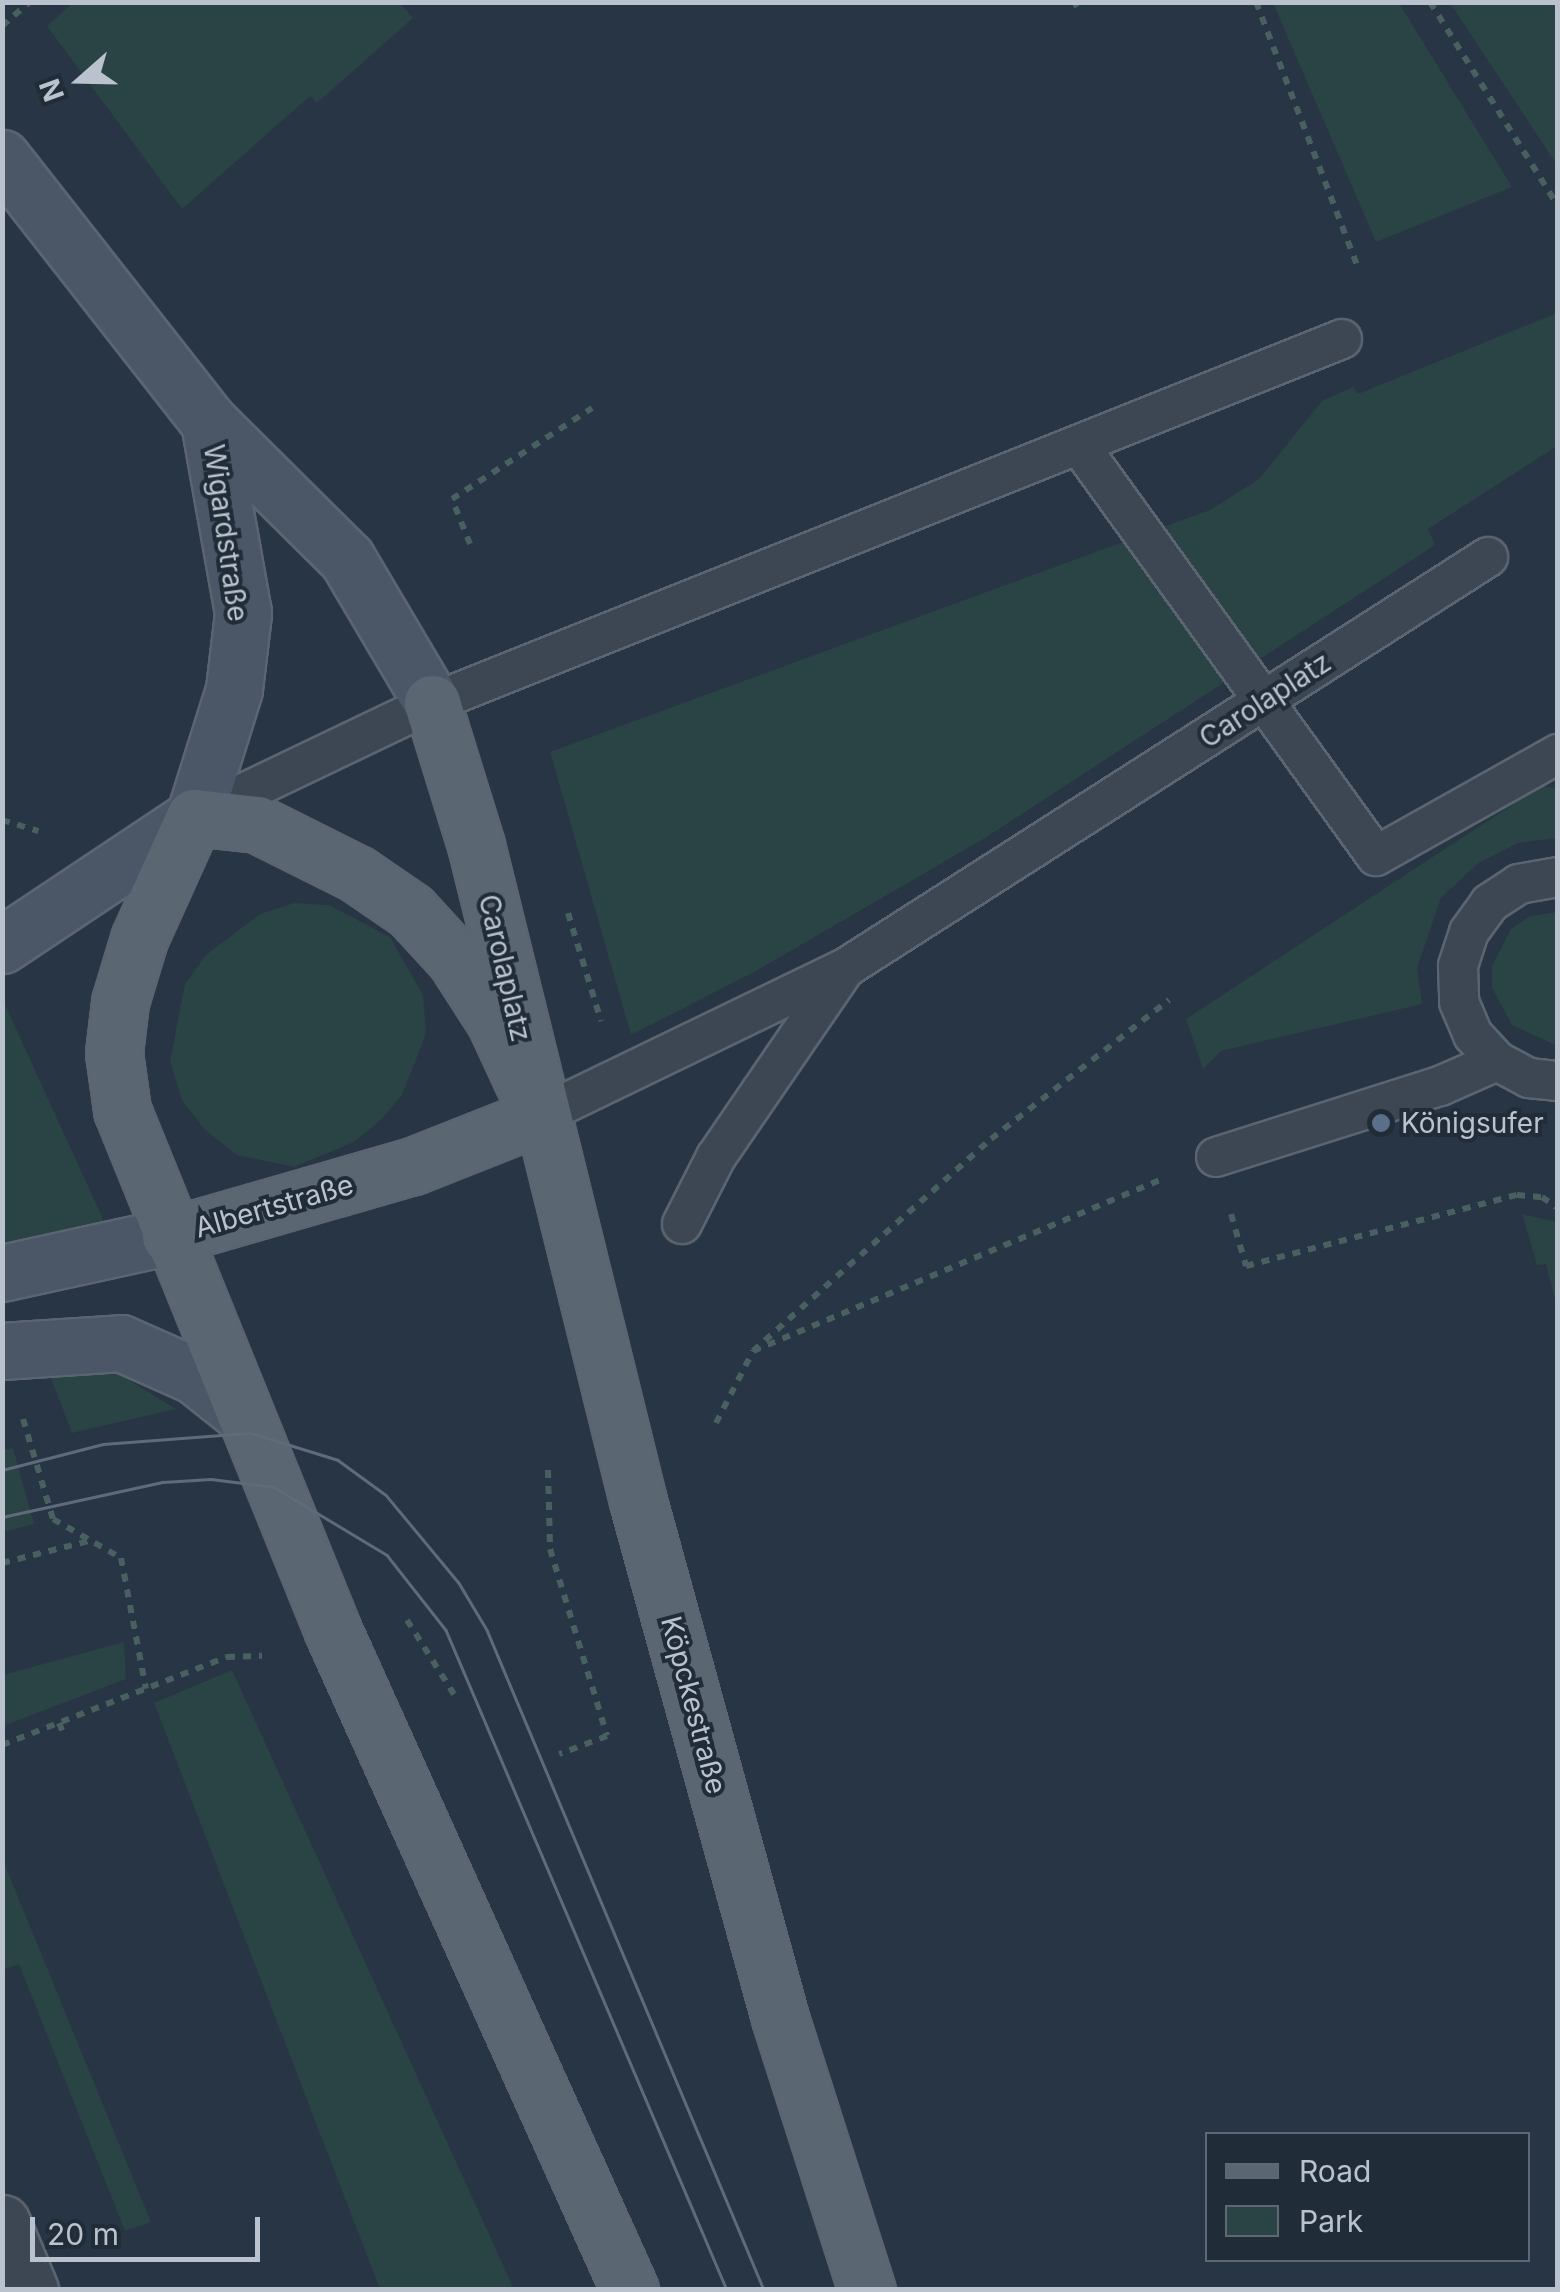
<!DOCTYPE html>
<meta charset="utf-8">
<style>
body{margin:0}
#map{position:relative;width:1560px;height:2292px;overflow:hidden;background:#283544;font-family:Inter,sans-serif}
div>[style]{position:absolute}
.green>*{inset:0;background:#2a4345}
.path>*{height:6px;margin-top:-3px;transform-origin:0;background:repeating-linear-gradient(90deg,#496061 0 8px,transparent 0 16px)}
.roads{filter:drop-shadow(2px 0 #5b6571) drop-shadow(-2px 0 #5b6571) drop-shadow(0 2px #5b6571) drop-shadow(0 -2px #5b6571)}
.service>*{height:38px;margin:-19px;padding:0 19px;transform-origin:19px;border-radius:19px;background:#3d4754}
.minor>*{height:55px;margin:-27.5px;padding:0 27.5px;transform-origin:27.5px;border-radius:27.5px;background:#3d4754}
.secondary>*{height:55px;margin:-27.5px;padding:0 27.5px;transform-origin:27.5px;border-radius:27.5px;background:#4b5667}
.primary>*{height:55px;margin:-27.5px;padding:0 27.5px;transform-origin:27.5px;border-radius:27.5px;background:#5b6673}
.tram>*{height:2.5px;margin:-1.25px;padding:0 1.25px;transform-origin:1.25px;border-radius:1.25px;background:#5f6b7a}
.dots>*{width:28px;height:28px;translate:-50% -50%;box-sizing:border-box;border:5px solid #212c39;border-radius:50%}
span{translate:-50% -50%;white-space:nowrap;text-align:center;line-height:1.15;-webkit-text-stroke:8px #212c39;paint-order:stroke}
.street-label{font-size:28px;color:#bac2cd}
.poi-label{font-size:28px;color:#bac2cd}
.left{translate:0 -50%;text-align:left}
.frame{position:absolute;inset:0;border:5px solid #bac2cd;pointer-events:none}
.legend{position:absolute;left:1205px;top:2132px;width:325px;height:130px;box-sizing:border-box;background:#212c39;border:2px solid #5e6874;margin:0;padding:12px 18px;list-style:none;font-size:30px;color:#bac2cd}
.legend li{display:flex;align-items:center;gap:20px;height:50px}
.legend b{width:50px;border:2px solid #5e6874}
.north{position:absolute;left:30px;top:30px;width:100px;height:100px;-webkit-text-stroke:8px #212c39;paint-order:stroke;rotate:250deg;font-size:28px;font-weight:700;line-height:40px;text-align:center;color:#bac2cd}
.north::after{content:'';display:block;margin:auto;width:35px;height:45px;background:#bac2cd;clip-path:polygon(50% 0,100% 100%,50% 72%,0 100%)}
.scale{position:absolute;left:30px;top:2217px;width:230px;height:45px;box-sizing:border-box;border:5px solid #bac2cd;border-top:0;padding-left:12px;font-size:30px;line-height:35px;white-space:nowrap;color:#bac2cd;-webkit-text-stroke:8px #212c39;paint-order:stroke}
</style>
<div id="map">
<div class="green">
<i style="clip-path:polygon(73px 3px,399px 2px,413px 18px,317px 103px,310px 96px,182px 209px,47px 26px)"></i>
<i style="clip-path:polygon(1273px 3px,1399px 3px,1512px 187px,1376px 242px)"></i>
<i style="clip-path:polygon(1450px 3px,1557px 3px,1557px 161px,1555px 162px)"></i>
<i style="clip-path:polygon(1557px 313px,1557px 446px,1428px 529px,1435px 545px,985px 838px,756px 971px,631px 1035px,550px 752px,1210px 510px,1259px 479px,1322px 401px,1353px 387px,1358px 394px)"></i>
<i style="clip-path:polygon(1541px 786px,1557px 788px,1557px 838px,1518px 843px,1477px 864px,1441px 898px,1417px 968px,1422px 1004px,1221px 1051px,1203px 1069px,1186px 1019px)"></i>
<i style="clip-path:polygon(294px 903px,329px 905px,390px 937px,423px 995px,426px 1034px,402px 1095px,382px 1119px,354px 1142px,294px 1167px,237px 1155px,205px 1130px,182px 1100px,170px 1061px,185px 984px,206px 955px,260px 914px)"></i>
<i style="clip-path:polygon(1557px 912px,1558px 1043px,1553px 1044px,1512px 1025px,1492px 988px,1492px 966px,1511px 929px,1530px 916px)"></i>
<i style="clip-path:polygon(2px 998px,103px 1219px,99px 1234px,2px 1259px)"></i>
<i style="clip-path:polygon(1522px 1214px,1557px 1222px,1557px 1308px,1546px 1264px,1537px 1265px)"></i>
<i style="clip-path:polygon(86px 1367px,116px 1372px,176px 1409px,72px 1433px,48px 1371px)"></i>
<i style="clip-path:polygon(13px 1448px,34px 1524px,3px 1532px,3px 1450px)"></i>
<i style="clip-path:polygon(124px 1642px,126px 1679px,3px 1726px,3px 1675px)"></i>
<i style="clip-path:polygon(232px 1670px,514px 2289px,380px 2289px,154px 1703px)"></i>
<i style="clip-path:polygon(2px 1858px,151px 2222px,125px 2231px,19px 1964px,3px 1970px)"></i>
</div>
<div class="path">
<i style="left:1256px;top:2px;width:285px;rotate:69deg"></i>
<i style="left:1430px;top:2px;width:241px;rotate:57.9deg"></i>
<i style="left:1073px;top:6px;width:7px;rotate:-34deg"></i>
<i style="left:2px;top:26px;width:37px;rotate:-41deg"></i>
<i style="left:470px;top:544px;width:48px;rotate:-111.8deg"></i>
<i style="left:452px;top:499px;width:167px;rotate:-33deg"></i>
<i style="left:2px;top:820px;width:38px;rotate:17deg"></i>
<i style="left:568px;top:913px;width:113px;rotate:73deg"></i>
<i style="left:1231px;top:1214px;width:54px;rotate:73.9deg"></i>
<i style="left:1246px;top:1266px;width:280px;rotate:-14.7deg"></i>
<i style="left:1517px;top:1195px;width:25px;rotate:5deg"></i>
<i style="left:1542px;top:1197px;width:19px;rotate:35deg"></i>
<i style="left:753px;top:1351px;width:444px;rotate:-22.8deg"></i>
<i style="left:23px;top:1419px;width:104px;rotate:73.3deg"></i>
<i style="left:53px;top:1519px;width:78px;rotate:29.8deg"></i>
<i style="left:121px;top:1558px;width:133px;rotate:79.2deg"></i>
<i style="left:716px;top:1423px;width:81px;rotate:-62.8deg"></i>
<i style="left:753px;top:1351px;width:319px;rotate:-41.7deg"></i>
<i style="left:991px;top:1139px;width:226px;rotate:-38deg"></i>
<i style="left:548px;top:1470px;width:79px;rotate:88.5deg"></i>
<i style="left:550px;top:1549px;width:195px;rotate:73deg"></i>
<i style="left:607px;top:1736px;width:51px;rotate:159.4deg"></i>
<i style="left:2px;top:1563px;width:90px;rotate:-14.2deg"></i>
<i style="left:407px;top:1620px;width:93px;rotate:57.7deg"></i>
<i style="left:59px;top:1723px;width:15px;rotate:67deg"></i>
<i style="left:2px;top:1745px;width:242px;rotate:-21.4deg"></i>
<i style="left:227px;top:1657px;width:35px;rotate:-2deg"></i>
</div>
<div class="roads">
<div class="service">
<i style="left:1079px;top:445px;width:507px;rotate:54.15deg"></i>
<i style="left:1376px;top:856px;width:209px;rotate:-29.3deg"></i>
<i style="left:196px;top:816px;width:262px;rotate:-25.6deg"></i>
<i style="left:432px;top:703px;width:980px;rotate:-21.8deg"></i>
<i style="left:1558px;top:877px;width:40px;rotate:170deg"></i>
<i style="left:1519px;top:884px;width:35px;rotate:147deg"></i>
<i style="left:1490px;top:903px;width:36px;rotate:126deg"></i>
<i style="left:1469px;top:932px;width:36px;rotate:108deg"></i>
<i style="left:1458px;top:966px;width:36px;rotate:88deg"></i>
<i style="left:1459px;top:1002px;width:36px;rotate:67deg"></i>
<i style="left:1473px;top:1035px;width:35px;rotate:47deg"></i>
<i style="left:1497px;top:1061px;width:36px;rotate:28deg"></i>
<i style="left:1529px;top:1078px;width:29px;rotate:6deg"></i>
<i style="left:539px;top:1116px;width:342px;rotate:-25.8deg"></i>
<i style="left:847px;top:967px;width:761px;rotate:-32.6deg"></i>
<i style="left:1216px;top:1157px;width:235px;rotate:-17.6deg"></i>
<i style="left:1440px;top:1086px;width:62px;rotate:-23.7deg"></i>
<i style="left:682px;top:1224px;width:75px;rotate:-63.1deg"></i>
<i style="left:716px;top:1157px;width:223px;rotate:-55.6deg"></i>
</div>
<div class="minor">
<i style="left:2px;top:2223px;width:73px;rotate:67.3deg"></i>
</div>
<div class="secondary">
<i style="left:2px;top:158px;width:335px;rotate:51.9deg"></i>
<i style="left:209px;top:422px;width:194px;rotate:44.8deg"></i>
<i style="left:347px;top:559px;width:167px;rotate:59.4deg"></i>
<i style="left:2px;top:945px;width:231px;rotate:-33.7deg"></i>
<i style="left:194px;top:817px;width:134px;rotate:-72.6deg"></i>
<i style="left:234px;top:689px;width:77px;rotate:-83.2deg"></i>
<i style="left:243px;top:613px;width:194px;rotate:-100.1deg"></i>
<i style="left:2px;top:1273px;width:172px;rotate:-12.4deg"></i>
<i style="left:2px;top:1351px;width:119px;rotate:-3.8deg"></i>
<i style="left:121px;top:1343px;width:81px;rotate:24deg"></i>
<i style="left:195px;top:1376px;width:63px;rotate:38.5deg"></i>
</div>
<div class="primary">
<i style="left:432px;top:703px;width:149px;rotate:72.8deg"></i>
<i style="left:476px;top:845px;width:676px;rotate:76.13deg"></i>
<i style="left:638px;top:1501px;width:536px;rotate:74.64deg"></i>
<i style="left:780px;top:2018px;width:286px;rotate:72.3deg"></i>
<i style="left:539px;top:1116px;width:105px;rotate:-114.9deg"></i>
<i style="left:495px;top:1021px;width:74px;rotate:-122.8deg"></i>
<i style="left:455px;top:959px;width:65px;rotate:-132.5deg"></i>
<i style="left:411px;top:911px;width:65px;rotate:-145.6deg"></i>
<i style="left:357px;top:874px;width:112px;rotate:-153.4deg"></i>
<i style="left:257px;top:824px;width:63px;rotate:-173.7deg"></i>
<i style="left:194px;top:817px;width:134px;rotate:114.3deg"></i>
<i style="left:139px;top:939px;width:66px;rotate:106.8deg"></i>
<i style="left:120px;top:1002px;width:51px;rotate:96.7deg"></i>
<i style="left:114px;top:1053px;width:58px;rotate:82deg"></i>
<i style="left:122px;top:1110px;width:562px;rotate:67.95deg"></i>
<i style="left:333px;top:1631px;width:723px;rotate:65.74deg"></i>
<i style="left:170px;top:1236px;width:253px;rotate:-16.1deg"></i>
<i style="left:413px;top:1166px;width:136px;rotate:-21.6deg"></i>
</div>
</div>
<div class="tram">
<i style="left:2px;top:1470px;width:104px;rotate:-14.4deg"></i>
<i style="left:103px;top:1444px;width:148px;rotate:-4.3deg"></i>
<i style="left:251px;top:1433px;width:91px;rotate:17.2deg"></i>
<i style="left:338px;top:1460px;width:59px;rotate:36.1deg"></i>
<i style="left:386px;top:1495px;width:114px;rotate:50.3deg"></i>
<i style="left:459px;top:1583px;width:55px;rotate:59.2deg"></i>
<i style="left:487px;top:1630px;width:716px;rotate:67.23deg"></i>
<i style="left:2px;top:1517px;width:165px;rotate:-12.3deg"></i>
<i style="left:163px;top:1482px;width:48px;rotate:-3.6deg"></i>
<i style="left:211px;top:1479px;width:64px;rotate:7.2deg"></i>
<i style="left:274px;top:1487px;width:132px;rotate:31deg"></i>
<i style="left:387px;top:1555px;width:95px;rotate:51.8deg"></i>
<i style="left:446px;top:1630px;width:717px;rotate:66.94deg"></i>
</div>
<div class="dots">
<i style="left:1381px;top:1123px;background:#5c6f8a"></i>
</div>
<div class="street-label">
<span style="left:226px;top:533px;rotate:82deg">Wigardstraße</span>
<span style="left:1265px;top:700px;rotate:-33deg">Carolaplatz</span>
<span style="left:505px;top:968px;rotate:77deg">Carolaplatz</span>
<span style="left:274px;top:1206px;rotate:-16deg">Albertstraße</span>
<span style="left:694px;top:1705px;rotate:75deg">Köpckestraße</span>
</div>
<div class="poi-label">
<span class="left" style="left:1401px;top:1123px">Königsufer</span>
</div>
<div class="frame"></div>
<ul class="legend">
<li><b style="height:12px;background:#5b6673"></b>Road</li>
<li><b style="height:28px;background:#2a4345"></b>Park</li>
</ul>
<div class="north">N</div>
<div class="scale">20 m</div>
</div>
